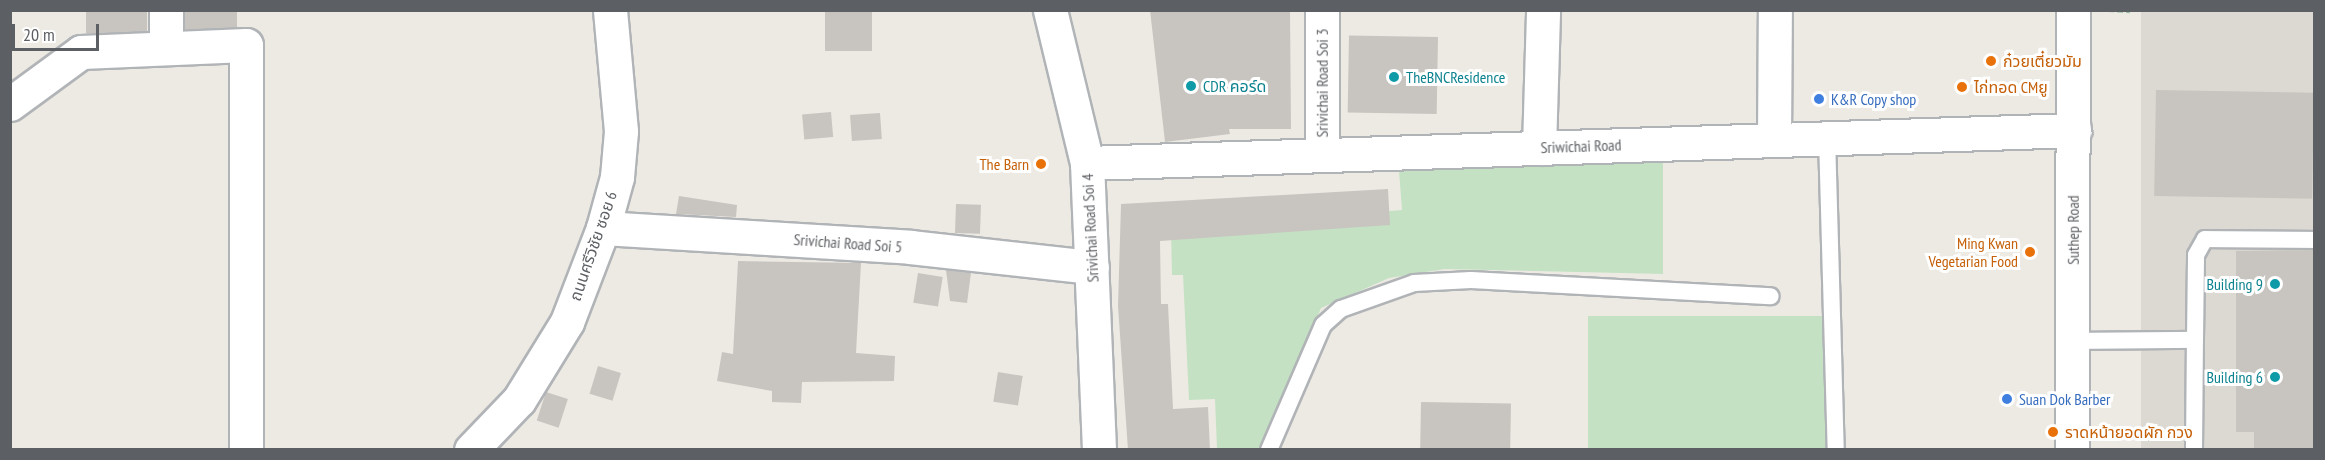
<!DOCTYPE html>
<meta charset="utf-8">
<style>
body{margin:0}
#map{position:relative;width:2325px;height:460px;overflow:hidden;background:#edeae4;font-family:"PT Sans Narrow","Noto Sans Thai",sans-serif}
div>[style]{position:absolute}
.education>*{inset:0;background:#dcd9d2;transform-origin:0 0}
.green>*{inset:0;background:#c4e2c3;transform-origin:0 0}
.building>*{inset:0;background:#c8c5c0;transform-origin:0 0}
.path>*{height:4px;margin-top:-2px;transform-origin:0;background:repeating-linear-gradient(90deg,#9cc2a5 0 6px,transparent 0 9px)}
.roads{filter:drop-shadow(2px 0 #b1b4b7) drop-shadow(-2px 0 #b1b4b7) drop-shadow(0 2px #b1b4b7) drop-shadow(0 -2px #b1b4b7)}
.service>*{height:16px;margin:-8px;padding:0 8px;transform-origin:8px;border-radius:8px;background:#fff}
.minor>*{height:33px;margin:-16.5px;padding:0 16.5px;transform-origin:16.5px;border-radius:16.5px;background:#fff}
.secondary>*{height:33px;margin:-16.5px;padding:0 16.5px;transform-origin:16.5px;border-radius:16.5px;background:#fff}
.dots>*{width:16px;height:16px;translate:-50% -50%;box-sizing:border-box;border:3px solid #fff;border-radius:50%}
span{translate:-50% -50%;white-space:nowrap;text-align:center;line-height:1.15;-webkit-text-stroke:6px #fff;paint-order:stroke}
.food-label{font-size:16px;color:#c56008}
.left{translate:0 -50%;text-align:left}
.right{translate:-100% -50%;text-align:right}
.culture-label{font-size:16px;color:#0d838f}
.street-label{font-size:16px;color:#5c5f63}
.shop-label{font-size:16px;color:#366cbe}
.frame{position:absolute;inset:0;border:12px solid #5c5f63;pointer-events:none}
.scale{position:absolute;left:12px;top:24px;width:87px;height:27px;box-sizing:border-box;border:3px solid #5c5f63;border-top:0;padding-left:8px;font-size:18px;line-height:21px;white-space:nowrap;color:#5c5f63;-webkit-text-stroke:4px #fff;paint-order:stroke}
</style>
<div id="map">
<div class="education">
<i style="left:2141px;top:11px;width:173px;height:439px"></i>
</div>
<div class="green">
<i style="clip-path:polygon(1663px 158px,1663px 274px,1445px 269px,1389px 278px,1321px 308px,1262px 449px,1217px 449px,1215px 399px,1189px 400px,1183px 275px,1172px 275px,1171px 229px,1402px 210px,1399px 171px)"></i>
<i style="left:1588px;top:316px;width:248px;height:134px"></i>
</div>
<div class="building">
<i style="left:86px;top:10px;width:61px;height:23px"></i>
<i style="left:185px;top:10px;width:52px;height:19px"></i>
<i style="left:825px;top:10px;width:47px;height:41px"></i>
<i style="clip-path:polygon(1150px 10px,1290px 10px,1291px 129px,1229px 129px,1230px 134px,1165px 142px)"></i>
<i style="left:1438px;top:37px;width:77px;height:89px;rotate:91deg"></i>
<i style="left:2156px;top:90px;width:158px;height:106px;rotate:1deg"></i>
<i style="left:831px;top:112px;width:25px;height:29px;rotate:85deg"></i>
<i style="left:880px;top:113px;width:26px;height:30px;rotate:86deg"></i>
<i style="clip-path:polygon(1388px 189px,1390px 225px,1160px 241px,1161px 304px,1168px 304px,1173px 409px,1208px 407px,1210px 450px,1128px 450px,1118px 306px,1121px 204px)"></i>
<i style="clip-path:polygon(679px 196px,737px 205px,736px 217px,676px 214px)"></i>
<i style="left:956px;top:204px;width:25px;height:29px;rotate:2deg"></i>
<i style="clip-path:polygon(2314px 250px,2314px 450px,2254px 450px,2254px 432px,2236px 432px,2236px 251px)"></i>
<i style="clip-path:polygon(738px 261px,861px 263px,856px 353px,895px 356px,894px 381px,802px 382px,801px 403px,772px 402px,772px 391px,717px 381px,722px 352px,733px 354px)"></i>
<i style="clip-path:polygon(946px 270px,971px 273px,967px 303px,950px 301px)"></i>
<i style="left:918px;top:273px;width:25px;height:30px;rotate:9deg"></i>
<i style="left:598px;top:366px;width:24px;height:29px;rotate:17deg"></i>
<i style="left:998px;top:372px;width:25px;height:30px;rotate:9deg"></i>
<i style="left:546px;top:392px;width:23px;height:30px;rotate:18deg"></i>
<i style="left:1421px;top:402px;width:90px;height:48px;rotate:1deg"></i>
</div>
<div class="path">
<i style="left:2108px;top:10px;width:22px;rotate:3deg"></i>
</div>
<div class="roads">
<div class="service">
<i style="left:1827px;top:137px;width:313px;rotate:88.4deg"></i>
<i style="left:2073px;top:341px;width:122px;rotate:-0.5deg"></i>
<i style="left:2195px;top:340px;width:85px;rotate:-89.3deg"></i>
<i style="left:2196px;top:255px;width:18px;rotate:-61deg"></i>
<i style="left:2205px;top:239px;width:109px;rotate:0.5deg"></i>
<i style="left:1269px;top:450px;width:136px;rotate:-66.6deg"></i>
<i style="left:1323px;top:325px;width:24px;rotate:-42deg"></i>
<i style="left:1341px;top:309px;width:77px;rotate:-19.6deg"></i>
<i style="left:1414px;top:283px;width:57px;rotate:-3deg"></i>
<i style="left:1471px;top:280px;width:300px;rotate:3.1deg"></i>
<i style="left:2194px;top:450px;width:110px;rotate:-89.5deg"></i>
</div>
<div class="minor">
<i style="left:166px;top:10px;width:36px;rotate:90deg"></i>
<i style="left:1050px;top:10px;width:157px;rotate:76.4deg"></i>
<i style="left:1087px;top:163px;width:287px;rotate:87.6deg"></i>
<i style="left:10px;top:104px;width:88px;rotate:-36.2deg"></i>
<i style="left:81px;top:52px;width:165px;rotate:-2.4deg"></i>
<i style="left:246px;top:45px;width:405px;rotate:90deg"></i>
<i style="left:1774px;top:139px;width:129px;rotate:-89.6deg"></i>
<i style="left:1539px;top:148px;width:138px;rotate:-88.3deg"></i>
<i style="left:1322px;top:155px;width:145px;rotate:-90deg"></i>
<i style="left:1087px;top:163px;width:988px;rotate:-1.91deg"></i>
<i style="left:603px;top:228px;width:308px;rotate:3.5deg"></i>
<i style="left:910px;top:247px;width:183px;rotate:6.3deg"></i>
<i style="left:471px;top:450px;width:69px;rotate:-46.2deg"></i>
<i style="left:519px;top:400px;width:92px;rotate:-58.4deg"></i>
<i style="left:567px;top:322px;width:101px;rotate:-69deg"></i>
<i style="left:603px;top:228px;width:53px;rotate:-74.6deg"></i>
<i style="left:617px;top:177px;width:46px;rotate:-85deg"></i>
<i style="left:621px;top:131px;width:121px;rotate:-95.2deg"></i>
</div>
<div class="secondary">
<i style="left:2072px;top:450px;width:440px;rotate:-89.9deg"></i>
</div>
</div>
<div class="dots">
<i style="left:1991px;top:61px;background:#e8710a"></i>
<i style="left:1394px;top:77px;background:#0f9aa8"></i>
<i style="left:1191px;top:86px;background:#0f9aa8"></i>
<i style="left:1962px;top:87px;background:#e8710a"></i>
<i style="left:1819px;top:99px;background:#3f7fe0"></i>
<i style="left:1041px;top:164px;background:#e8710a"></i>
<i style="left:2030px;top:252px;background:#e8710a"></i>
<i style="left:2275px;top:284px;background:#0f9aa8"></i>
<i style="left:2275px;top:377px;background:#0f9aa8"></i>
<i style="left:2007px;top:399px;background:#3f7fe0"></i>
<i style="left:2053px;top:432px;background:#e8710a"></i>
</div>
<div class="food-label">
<span class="left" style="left:2003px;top:61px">ก๋วยเตี๋ยวมัม</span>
<span class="left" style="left:1974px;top:87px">ไก่ทอด CMยู</span>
<span class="right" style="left:1029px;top:164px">The Barn</span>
<span class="right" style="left:2018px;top:252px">Ming Kwan<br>Vegetarian Food</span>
<span class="left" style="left:2065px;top:432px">ราดหน้ายอดผัก กวง</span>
</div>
<div class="culture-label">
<span class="left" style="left:1406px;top:77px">TheBNCResidence</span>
<span class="left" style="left:1203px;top:86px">CDR คอร์ด</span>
<span class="right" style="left:2263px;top:284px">Building 9</span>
<span class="right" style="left:2263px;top:377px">Building 6</span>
</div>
<div class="street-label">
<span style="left:1322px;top:83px;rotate:-90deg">Srivichai Road Soi 3</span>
<span style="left:1581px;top:146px;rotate:-2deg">Sriwichai Road</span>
<span style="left:1090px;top:228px;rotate:-93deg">Srivichai Road Soi 4</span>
<span style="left:2073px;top:230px;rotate:-90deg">Suthep Road</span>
<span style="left:848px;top:243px;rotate:4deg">Srivichai Road Soi 5</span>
<span style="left:593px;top:246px;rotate:-71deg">ถนนศรีวิชัย ซอย 6</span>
</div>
<div class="shop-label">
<span class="left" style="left:1831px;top:99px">K&amp;R Copy shop</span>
<span class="left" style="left:2019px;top:399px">Suan Dok Barber</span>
</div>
<div class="frame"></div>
<div class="scale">20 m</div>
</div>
